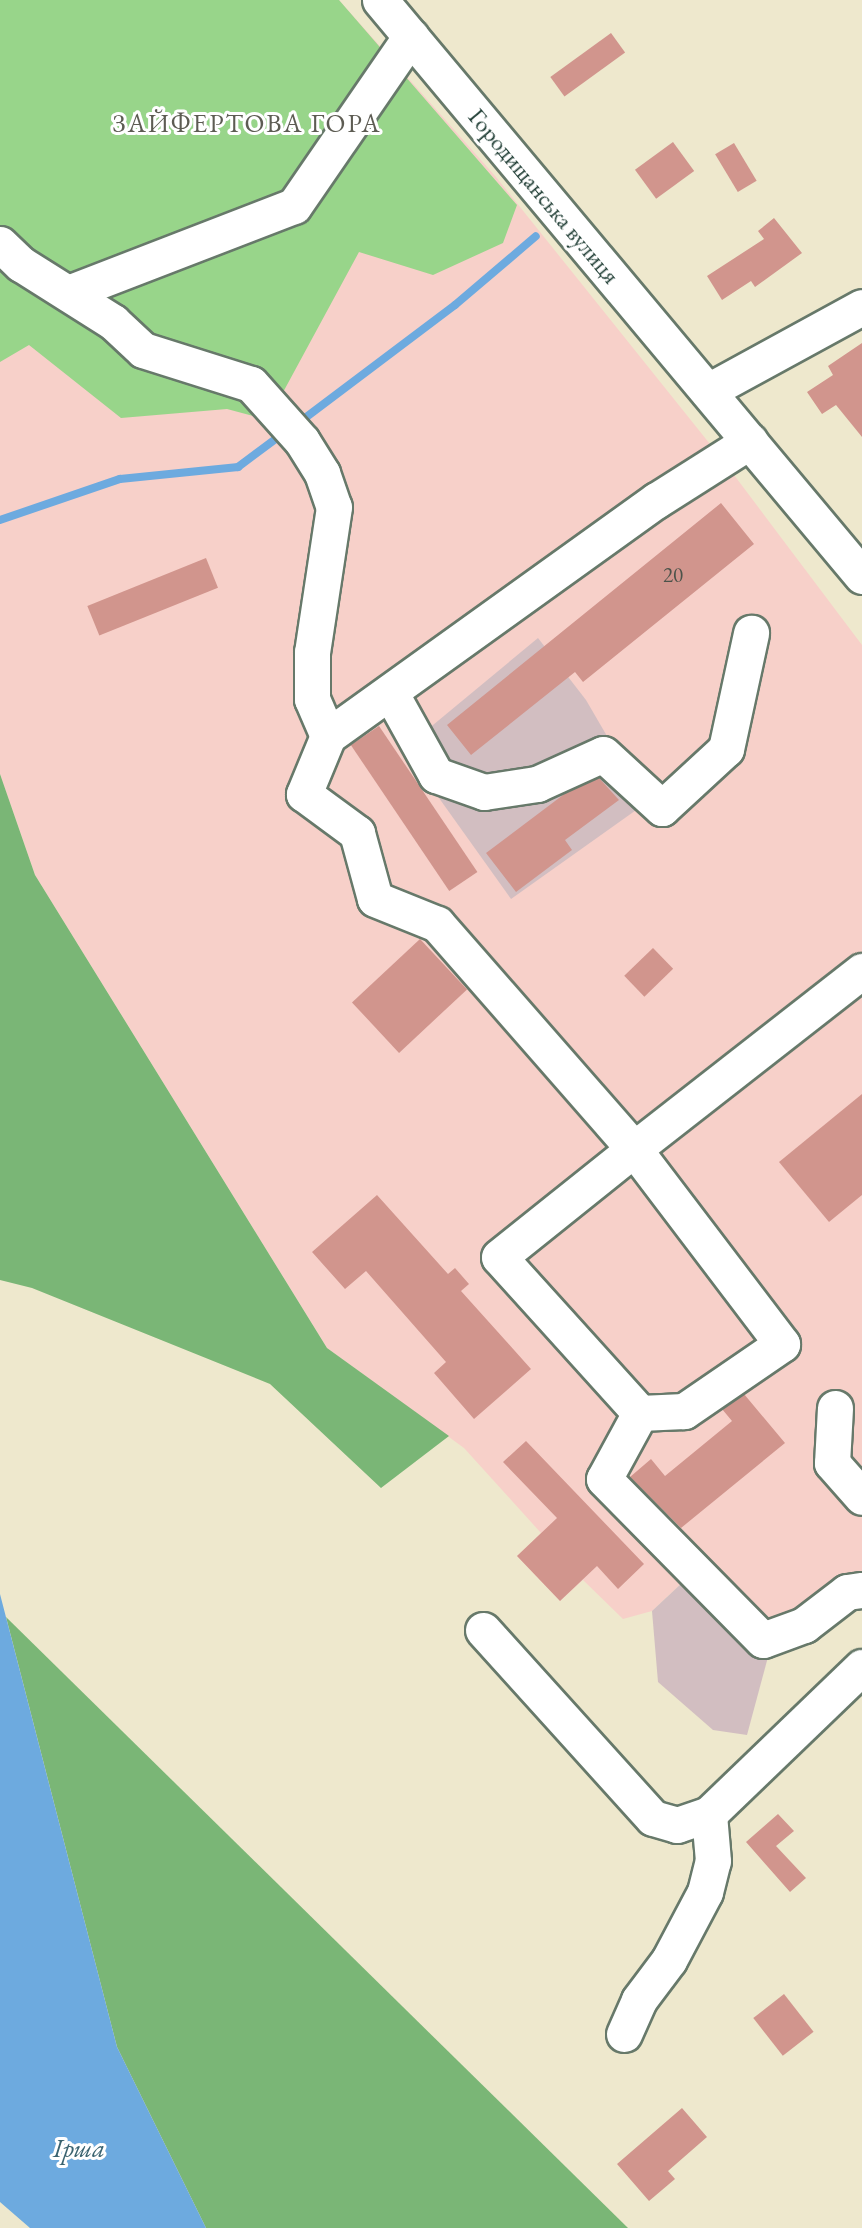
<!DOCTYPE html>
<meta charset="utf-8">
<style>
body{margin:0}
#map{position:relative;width:862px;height:2228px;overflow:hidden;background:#eee8cd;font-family:"EB Garamond",serif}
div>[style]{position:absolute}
.built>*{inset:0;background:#f7d0c9}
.industrial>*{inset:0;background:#d2bec1}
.green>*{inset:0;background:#98d58a}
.forest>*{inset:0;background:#7ab676}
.water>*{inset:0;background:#6daadf}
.stream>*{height:8px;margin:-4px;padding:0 4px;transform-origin:4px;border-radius:4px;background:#6daadf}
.building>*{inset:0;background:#d1958d;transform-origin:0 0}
.roads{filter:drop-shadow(2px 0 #67796a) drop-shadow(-2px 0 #67796a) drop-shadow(0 2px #67796a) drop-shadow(0 -2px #67796a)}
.minor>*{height:35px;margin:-17.5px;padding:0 17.5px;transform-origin:17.5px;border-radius:17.5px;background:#fff}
span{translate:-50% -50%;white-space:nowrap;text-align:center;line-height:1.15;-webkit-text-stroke:6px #fff;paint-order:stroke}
.number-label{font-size:21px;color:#4c534a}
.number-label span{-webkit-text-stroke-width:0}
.street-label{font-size:24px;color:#1f3d34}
.neighbourhood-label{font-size:26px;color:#5d5c53;letter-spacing:2px}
.water-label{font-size:26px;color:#3a6370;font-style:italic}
</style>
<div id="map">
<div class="built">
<i style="clip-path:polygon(0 0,339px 0,496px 177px,722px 459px,862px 645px,862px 1576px,768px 1657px,683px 1582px,652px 1611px,623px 1619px,583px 1580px,560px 1601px,517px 1556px,541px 1533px,464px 1448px,327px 1348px,35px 875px,0 774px)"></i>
</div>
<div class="industrial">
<i style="clip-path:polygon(538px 638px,586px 700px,646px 803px,511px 899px,404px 749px)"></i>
<i style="clip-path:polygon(683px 1582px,768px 1657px,747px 1735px,713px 1730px,658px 1682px,652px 1611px)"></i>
</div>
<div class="green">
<i style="clip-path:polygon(0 0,339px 0,517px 205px,503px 243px,433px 275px,359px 252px,268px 420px,227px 409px,121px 418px,29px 345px,0 362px)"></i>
</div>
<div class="forest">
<i style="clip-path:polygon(0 774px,35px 875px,327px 1348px,449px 1436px,381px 1488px,270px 1384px,32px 1288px,0 1280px)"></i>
<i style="clip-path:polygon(6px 1617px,628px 2228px,206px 2228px,117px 2047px)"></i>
</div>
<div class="water">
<i style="clip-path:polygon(0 1594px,117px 2047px,206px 2228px,30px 2228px,0 2202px)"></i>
</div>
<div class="stream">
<i style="left:305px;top:418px;width:188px;rotate:-37deg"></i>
<i style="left:455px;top:305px;width:106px;rotate:-40.4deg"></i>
<i style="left:0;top:520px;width:127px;rotate:-18.9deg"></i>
<i style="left:120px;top:479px;width:119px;rotate:-5.8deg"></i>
<i style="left:238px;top:467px;width:54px;rotate:-36.7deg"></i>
</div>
<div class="building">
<i style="left:611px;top:33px;width:24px;height:75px;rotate:54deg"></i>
<i style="left:673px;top:142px;width:36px;height:47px;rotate:54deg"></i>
<i style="left:734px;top:143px;width:44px;height:22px;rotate:59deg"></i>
<i style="clip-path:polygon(774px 218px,802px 253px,755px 287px,751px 281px,722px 300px,707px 276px,764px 239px,758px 231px)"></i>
<i style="clip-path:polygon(862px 343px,862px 437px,836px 405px,822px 414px,807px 392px,833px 375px,828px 366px)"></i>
<i style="clip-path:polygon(721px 503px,754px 544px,583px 682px,575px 672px,471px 755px,447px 725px)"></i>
<i style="left:206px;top:558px;width:32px;height:128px;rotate:68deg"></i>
<i style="left:379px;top:726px;width:176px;height:34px;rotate:56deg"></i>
<i style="clip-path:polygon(599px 778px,619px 800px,565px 840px,572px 850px,516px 892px,486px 853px,567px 792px)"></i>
<i style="left:420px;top:939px;width:69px;height:93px;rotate:47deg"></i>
<i style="left:653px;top:948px;width:29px;height:40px;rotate:46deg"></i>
<i style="clip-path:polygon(862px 1094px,862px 1195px,829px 1222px,779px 1162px)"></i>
<i style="clip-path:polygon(377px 1195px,448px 1274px,455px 1268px,469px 1284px,461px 1291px,531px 1369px,474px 1419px,434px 1373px,446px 1362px,366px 1271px,345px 1289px,312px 1252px)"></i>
<i style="clip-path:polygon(744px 1394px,785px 1443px,681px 1528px,630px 1477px,651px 1459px,665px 1476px,732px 1421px,722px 1409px)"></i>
<i style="clip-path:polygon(526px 1441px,644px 1564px,618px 1589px,597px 1566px,560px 1601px,517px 1556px,557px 1518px,503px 1462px)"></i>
<i style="clip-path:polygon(778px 1814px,794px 1831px,776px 1846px,806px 1878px,790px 1892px,746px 1842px)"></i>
<i style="left:784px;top:1994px;width:48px;height:39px;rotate:52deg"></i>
<i style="clip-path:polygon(682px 2108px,707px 2137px,668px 2171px,675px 2179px,649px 2201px,617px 2164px)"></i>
</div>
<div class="roads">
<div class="minor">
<i style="left:380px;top:0;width:751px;rotate:50.08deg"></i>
<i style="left:0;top:244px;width:29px;rotate:44deg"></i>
<i style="left:21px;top:264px;width:109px;rotate:32.2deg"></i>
<i style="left:113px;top:322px;width:41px;rotate:43deg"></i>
<i style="left:143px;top:350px;width:113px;rotate:17.5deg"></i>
<i style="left:251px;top:384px;width:76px;rotate:48.2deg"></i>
<i style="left:302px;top:441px;width:38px;rotate:58deg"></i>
<i style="left:322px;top:473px;width:36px;rotate:71deg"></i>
<i style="left:334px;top:507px;width:147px;rotate:98.6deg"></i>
<i style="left:312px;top:652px;width:47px;rotate:90deg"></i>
<i style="left:312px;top:699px;width:40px;rotate:66.6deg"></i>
<i style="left:328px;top:736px;width:405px;rotate:-35.7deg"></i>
<i style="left:657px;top:500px;width:110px;rotate:-32.4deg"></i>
<i style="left:68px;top:293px;width:242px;rotate:-21.1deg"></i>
<i style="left:294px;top:206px;width:206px;rotate:-55.5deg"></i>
<i style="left:708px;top:391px;width:175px;rotate:-28.6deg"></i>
<i style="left:390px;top:692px;width:95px;rotate:61deg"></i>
<i style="left:436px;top:775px;width:51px;rotate:19.5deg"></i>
<i style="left:484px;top:792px;width:54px;rotate:-8.6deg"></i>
<i style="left:537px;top:784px;width:72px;rotate:-24.4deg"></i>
<i style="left:603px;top:754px;width:80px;rotate:42.5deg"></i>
<i style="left:662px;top:808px;width:87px;rotate:-42.7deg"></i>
<i style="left:726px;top:749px;width:119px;rotate:-77.8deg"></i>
<i style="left:328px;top:736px;width:63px;rotate:112.5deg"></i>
<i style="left:304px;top:794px;width:66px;rotate:36.3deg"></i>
<i style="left:357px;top:833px;width:68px;rotate:74.7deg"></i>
<i style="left:375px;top:899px;width:67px;rotate:22deg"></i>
<i style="left:437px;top:924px;width:299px;rotate:48.8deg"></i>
<i style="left:634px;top:1149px;width:245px;rotate:52.8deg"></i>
<i style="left:782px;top:1344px;width:119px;rotate:145.6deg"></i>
<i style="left:684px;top:1411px;width:44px;rotate:177.4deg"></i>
<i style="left:640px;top:1413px;width:210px;rotate:-132.1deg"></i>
<i style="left:499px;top:1257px;width:173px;rotate:-38.7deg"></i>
<i style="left:634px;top:1149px;width:289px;rotate:-38deg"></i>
<i style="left:835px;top:1408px;width:55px;rotate:93.1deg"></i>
<i style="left:832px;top:1463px;width:45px;rotate:48.6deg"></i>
<i style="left:640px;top:1413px;width:75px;rotate:118.6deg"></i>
<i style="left:604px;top:1479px;width:226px;rotate:45.4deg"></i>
<i style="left:763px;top:1640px;width:44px;rotate:-20.1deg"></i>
<i style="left:804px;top:1625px;width:54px;rotate:-37.5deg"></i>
<i style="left:847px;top:1592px;width:15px;rotate:-8deg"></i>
<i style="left:483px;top:1630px;width:253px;rotate:47.9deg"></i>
<i style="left:653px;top:1818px;width:25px;rotate:16deg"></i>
<i style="left:677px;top:1825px;width:34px;rotate:-19deg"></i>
<i style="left:624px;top:2034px;width:37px;rotate:-66deg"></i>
<i style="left:639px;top:2000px;width:50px;rotate:-53.1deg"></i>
<i style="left:669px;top:1960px;width:77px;rotate:-62.1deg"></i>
<i style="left:705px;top:1892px;width:32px;rotate:-76deg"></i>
<i style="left:713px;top:1861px;width:47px;rotate:-94.9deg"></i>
<i style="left:709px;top:1814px;width:212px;rotate:-43.9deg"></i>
</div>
</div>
<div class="number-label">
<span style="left:673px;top:575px">20</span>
</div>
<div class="street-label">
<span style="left:544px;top:196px;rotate:50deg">Городищанська вулиця</span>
</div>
<div class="neighbourhood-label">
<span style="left:247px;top:124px">ЗАЙФЕРТОВА ГОРА</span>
</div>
<div class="water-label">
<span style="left:79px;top:2149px">Ірша</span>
</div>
</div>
